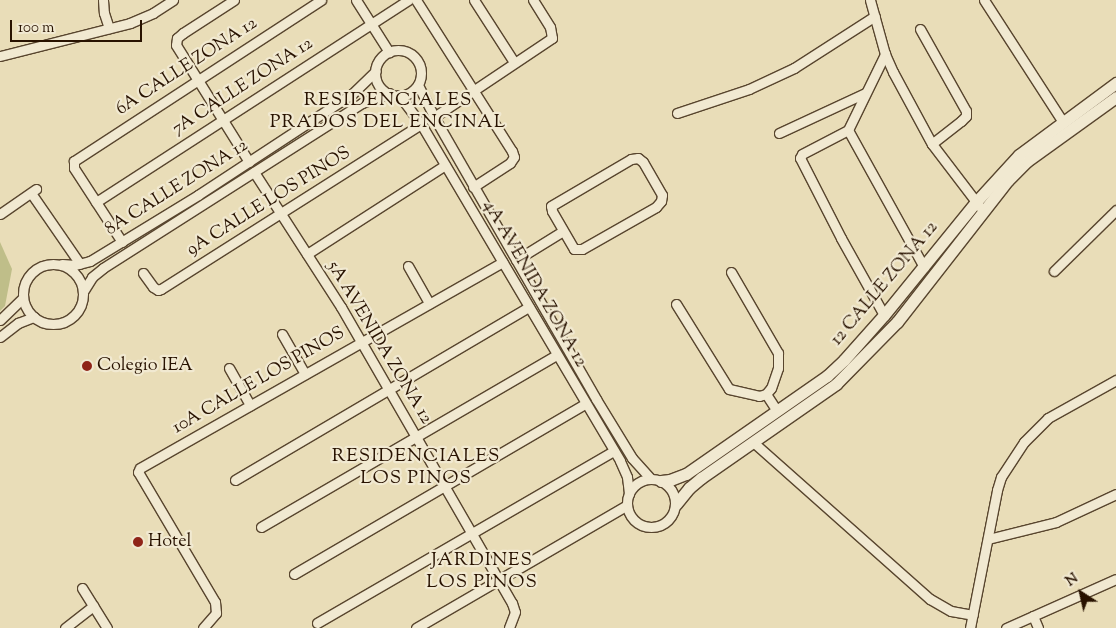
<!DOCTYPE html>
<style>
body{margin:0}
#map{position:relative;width:1116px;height:628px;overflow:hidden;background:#e9ddb8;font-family:"Sorts Mill Goudy",serif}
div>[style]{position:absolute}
.green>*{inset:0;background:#bfbe89}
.roads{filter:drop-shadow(1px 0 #58452e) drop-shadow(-1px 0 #58452e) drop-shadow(0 1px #58452e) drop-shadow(0 -1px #58452e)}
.minor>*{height:9px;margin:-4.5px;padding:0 4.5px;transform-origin:4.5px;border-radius:4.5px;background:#f1e9d1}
.minor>.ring{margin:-4.5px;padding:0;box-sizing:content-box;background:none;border:9px solid #f1e9d1;border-radius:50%}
.tertiary>*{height:11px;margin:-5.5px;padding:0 5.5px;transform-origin:5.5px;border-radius:5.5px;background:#f1e9d1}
.dots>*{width:14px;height:14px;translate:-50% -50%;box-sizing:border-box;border:2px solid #f1e9d1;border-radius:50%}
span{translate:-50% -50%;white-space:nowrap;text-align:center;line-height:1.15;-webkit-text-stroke:4.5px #f1e9d1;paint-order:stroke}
.street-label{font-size:18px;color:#281200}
.poi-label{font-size:18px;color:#281200}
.left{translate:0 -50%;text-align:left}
.neighbourhood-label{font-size:19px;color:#281200;letter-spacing:1px}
.north{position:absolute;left:1056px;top:568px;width:50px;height:50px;-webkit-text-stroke:4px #f1e9d1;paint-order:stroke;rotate:325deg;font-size:14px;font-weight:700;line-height:20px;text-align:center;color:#281200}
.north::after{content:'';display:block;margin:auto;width:18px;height:22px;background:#281200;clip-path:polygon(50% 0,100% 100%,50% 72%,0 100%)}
.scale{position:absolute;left:10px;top:20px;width:132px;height:22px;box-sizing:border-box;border:2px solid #281200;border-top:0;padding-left:6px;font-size:15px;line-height:18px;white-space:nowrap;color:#281200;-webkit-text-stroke:4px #f1e9d1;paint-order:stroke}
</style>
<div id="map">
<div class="green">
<i style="clip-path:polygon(0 242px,12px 269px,5px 306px,0 311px)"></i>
</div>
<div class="roads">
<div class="minor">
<i style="left:103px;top:0;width:13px;rotate:86deg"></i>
<i style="left:104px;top:13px;width:16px;rotate:72deg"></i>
<i style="left:234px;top:0;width:61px;rotate:147.1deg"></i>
<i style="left:183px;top:33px;width:8px;rotate:140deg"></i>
<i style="left:177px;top:38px;width:7px;rotate:98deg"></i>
<i style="left:176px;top:45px;width:138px;rotate:58deg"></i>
<i style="left:356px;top:0;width:62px;rotate:57.6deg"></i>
<i style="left:416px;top:0;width:179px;rotate:57.6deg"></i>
<i style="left:512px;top:151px;width:6px;rotate:72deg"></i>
<i style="left:514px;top:157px;width:7px;rotate:124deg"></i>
<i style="left:510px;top:163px;width:44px;rotate:147deg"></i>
<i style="left:474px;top:0;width:74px;rotate:57.2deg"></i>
<i style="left:870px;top:0;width:56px;rotate:74.5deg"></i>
<i style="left:885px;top:54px;width:20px;rotate:66deg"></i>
<i style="left:893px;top:72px;width:82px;rotate:61.6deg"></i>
<i style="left:932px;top:144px;width:79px;rotate:52.7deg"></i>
<i style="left:984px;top:0;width:145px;rotate:57.1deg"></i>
<i style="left:920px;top:29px;width:94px;rotate:60.7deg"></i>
<i style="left:966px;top:111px;width:5px;rotate:90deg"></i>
<i style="left:966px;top:116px;width:7px;rotate:135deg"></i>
<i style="left:961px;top:121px;width:37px;rotate:142deg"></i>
<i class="ring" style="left:375px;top:50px;width:37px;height:37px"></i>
<i style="left:0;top:56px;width:134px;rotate:-14.2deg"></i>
<i style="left:130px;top:23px;width:25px;rotate:-23deg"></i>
<i style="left:153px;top:13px;width:24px;rotate:-33deg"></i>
<i style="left:418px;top:85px;width:36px;rotate:63deg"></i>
<i style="left:434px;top:117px;width:325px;rotate:60.1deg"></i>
<i style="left:596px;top:399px;width:69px;rotate:58.6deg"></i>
<i style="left:632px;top:458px;width:28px;rotate:48deg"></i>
<i style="left:399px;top:95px;width:36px;rotate:53deg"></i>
<i style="left:421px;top:124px;width:391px;rotate:59.4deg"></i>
<i style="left:620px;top:461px;width:17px;rotate:66deg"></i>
<i style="left:627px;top:477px;width:17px;rotate:83deg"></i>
<i style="left:677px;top:113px;width:76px;rotate:-18.4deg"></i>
<i style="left:749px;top:89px;width:50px;rotate:-25deg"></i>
<i style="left:794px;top:68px;width:96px;rotate:-32.7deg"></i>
<i style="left:434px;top:117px;width:142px;rotate:-33.8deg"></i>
<i style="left:552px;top:38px;width:11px;rotate:-100deg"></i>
<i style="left:550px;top:27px;width:32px;rotate:-122deg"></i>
<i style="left:848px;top:130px;width:157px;rotate:61deg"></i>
<i style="left:779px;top:133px;width:95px;rotate:-24.9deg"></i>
<i style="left:638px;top:158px;width:6px;rotate:39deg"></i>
<i style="left:643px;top:162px;width:38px;rotate:60deg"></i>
<i style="left:662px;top:195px;width:6px;rotate:99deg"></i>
<i style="left:661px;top:201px;width:8px;rotate:130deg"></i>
<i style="left:656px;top:207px;width:85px;rotate:150.4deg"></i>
<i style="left:582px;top:249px;width:8px;rotate:180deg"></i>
<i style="left:574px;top:249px;width:44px;rotate:-120.1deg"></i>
<i style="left:552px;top:211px;width:5px;rotate:-101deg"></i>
<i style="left:551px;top:206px;width:93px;rotate:-30.4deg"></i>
<i style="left:631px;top:159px;width:7px;rotate:-8deg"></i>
<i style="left:254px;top:172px;width:161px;rotate:57.2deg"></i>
<i style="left:341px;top:307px;width:342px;rotate:60deg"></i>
<i style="left:512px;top:603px;width:9px;rotate:72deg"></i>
<i style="left:515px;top:612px;width:17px;rotate:111deg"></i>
<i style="left:31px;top:193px;width:86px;rotate:55.4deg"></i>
<i style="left:96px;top:202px;width:372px;rotate:-32.9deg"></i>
<i style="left:0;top:214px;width:44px;rotate:-34.8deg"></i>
<i style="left:122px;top:242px;width:88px;rotate:-123deg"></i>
<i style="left:74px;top:168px;width:7px;rotate:-90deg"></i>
<i style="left:74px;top:161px;width:295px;rotate:-33.1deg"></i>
<i style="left:307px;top:254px;width:164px;rotate:-32.8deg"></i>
<i style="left:516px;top:260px;width:55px;rotate:-31.7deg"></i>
<i class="ring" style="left:23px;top:264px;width:51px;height:51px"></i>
<i style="left:62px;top:264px;width:13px;rotate:4deg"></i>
<i style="left:75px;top:265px;width:16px;rotate:-15deg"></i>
<i style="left:90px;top:261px;width:127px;rotate:-31.4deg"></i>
<i style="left:198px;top:195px;width:184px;rotate:-33.3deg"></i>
<i style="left:352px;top:94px;width:33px;rotate:-44deg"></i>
<i style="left:408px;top:266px;width:43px;rotate:60.4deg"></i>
<i style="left:1054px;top:271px;width:87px;rotate:-44.5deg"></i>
<i style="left:731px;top:272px;width:94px;rotate:59.9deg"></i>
<i style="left:778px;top:353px;width:15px;rotate:90deg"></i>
<i style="left:778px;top:368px;width:21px;rotate:109deg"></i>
<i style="left:771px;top:388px;width:8px;rotate:130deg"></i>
<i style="left:766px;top:394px;width:20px;rotate:57deg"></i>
<i style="left:143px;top:273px;width:17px;rotate:54deg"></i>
<i style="left:153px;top:287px;width:6px;rotate:31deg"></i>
<i style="left:158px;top:290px;width:3px;rotate:-18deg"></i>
<i style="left:161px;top:289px;width:308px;rotate:-32.4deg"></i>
<i style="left:84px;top:290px;width:15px;rotate:-58deg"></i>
<i style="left:92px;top:277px;width:14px;rotate:-39deg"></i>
<i style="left:103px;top:268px;width:307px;rotate:-32.5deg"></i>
<i style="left:362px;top:103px;width:29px;rotate:-20deg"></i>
<i style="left:676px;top:304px;width:100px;rotate:58.1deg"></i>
<i style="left:729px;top:389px;width:31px;rotate:13deg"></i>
<i style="left:759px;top:396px;width:7px;rotate:-16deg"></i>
<i style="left:884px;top:315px;width:88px;rotate:-119.2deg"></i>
<i style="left:841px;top:238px;width:90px;rotate:-117.1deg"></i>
<i style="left:800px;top:158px;width:4px;rotate:-63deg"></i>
<i style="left:802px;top:154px;width:52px;rotate:-27.6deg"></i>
<i style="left:848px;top:130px;width:85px;rotate:-64deg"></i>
<i style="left:0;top:320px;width:32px;rotate:-44deg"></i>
<i style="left:282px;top:334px;width:46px;rotate:60.1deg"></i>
<i style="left:0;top:337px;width:23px;rotate:-38deg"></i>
<i style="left:18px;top:323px;width:17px;rotate:-21deg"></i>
<i style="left:229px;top:368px;width:43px;rotate:60.4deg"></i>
<i style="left:753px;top:442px;width:237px;rotate:41.6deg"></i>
<i style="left:930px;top:599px;width:24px;rotate:30deg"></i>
<i style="left:951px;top:611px;width:22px;rotate:10deg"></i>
<i class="ring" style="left:627px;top:479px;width:39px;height:39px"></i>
<i style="left:235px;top:480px;width:341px;rotate:-30.5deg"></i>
<i style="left:261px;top:527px;width:341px;rotate:-30.2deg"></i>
<i style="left:988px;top:539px;width:70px;rotate:-14deg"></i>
<i style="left:1056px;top:522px;width:66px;rotate:-25deg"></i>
<i style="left:294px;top:574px;width:337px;rotate:-30.3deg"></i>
<i style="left:82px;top:588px;width:47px;rotate:58deg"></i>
<i style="left:1033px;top:616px;width:13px;rotate:67deg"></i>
<i style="left:317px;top:623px;width:343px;rotate:-30.1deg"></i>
<i style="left:65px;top:628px;width:36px;rotate:-38deg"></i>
<i style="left:203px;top:628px;width:20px;rotate:-49deg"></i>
<i style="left:216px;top:613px;width:11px;rotate:-95deg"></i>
<i style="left:215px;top:602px;width:151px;rotate:-120.6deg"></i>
<i style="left:138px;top:472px;width:4px;rotate:-63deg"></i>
<i style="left:140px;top:468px;width:417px;rotate:-29.6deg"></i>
<i style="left:416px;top:628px;width:244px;rotate:-30.2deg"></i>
<i style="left:970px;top:628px;width:141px;rotate:-78.9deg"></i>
<i style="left:997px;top:490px;width:14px;rotate:-73deg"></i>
<i style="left:1001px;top:477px;width:42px;rotate:-56.7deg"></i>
<i style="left:1024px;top:442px;width:34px;rotate:-45deg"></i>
<i style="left:1048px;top:418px;width:78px;rotate:-29.2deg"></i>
<i style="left:1006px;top:628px;width:120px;rotate:-24deg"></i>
</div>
<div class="tertiary">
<i style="left:661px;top:481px;width:9px;rotate:-6deg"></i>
<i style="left:670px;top:480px;width:17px;rotate:-21deg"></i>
<i style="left:686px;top:474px;width:172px;rotate:-34.8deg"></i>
<i style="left:827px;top:376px;width:23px;rotate:-43deg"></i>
<i style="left:844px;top:360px;width:60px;rotate:-48.4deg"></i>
<i style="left:884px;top:315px;width:144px;rotate:-50.9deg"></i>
<i style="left:975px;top:203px;width:65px;rotate:-47.5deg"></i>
<i style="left:1019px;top:155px;width:121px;rotate:-36.6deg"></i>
<i style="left:676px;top:504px;width:21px;rotate:-51deg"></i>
<i style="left:689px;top:488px;width:16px;rotate:-40deg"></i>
<i style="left:701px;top:478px;width:165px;rotate:-34.8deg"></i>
<i style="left:836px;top:384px;width:87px;rotate:-45.5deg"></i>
<i style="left:897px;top:322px;width:180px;rotate:-52deg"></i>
<i style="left:1008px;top:180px;width:27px;rotate:-45deg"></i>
<i style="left:1027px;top:161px;width:110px;rotate:-35.7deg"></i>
</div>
</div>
<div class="dots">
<i style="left:87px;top:366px;background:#8f2418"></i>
<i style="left:138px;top:542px;background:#8f2418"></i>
</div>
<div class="street-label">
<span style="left:187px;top:67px;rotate:-33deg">6A CALLE ZONA 12</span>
<span style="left:243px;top:87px;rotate:-33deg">7A CALLE ZONA 12</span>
<span style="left:177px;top:188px;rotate:-32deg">8A CALLE ZONA 12</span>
<span style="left:269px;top:202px;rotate:-32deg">9A CALLE LOS PINOS</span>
<span style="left:534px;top:284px;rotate:60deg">4A AVENIDA ZONA 12</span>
<span style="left:885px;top:284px;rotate:-50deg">12 CALLE ZONA 12</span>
<span style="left:379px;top:343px;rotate:59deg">5A AVENIDA ZONA 12</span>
<span style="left:259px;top:381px;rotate:-30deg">10A CALLE LOS PINOS</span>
</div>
<div class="poi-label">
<span class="left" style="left:97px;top:366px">Colegio IEA</span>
<span class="left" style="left:148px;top:542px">Hotel</span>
</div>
<div class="neighbourhood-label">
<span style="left:388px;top:112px">RESIDENCIALES<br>PRADOS DEL ENCINAL</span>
<span style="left:416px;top:468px">RESIDENCIALES<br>LOS PINOS</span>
<span style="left:482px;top:572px">JARDINES<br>LOS PINOS</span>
</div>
<div class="north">N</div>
<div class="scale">100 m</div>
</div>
